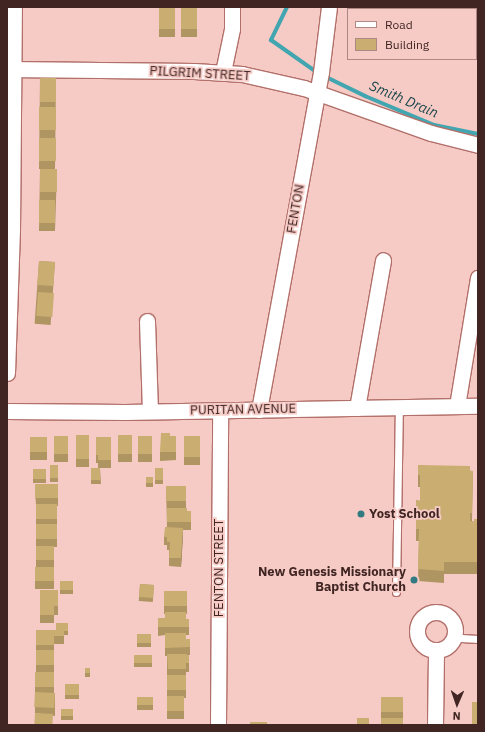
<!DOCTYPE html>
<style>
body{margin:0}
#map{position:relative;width:485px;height:732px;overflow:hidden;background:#f6cac5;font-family:"IBM Plex Sans",sans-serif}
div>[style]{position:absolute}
.stream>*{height:4px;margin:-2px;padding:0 2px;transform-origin:2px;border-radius:2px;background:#42a6b0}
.roads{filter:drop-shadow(1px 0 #b2706a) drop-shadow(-1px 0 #b2706a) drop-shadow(0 1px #b2706a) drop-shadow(0 -1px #b2706a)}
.lane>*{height:7px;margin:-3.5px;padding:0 3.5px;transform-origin:3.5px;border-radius:3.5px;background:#fff}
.street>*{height:15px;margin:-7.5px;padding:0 7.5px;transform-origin:7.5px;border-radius:7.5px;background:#fff}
.street>.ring{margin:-7.5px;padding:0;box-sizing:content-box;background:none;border:15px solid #fff;border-radius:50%}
.wall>*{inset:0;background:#ae9561;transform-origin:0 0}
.shaded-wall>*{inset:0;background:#8d794f}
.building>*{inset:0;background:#caad71;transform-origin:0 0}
.dots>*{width:11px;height:11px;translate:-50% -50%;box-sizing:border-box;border:2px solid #f6cac5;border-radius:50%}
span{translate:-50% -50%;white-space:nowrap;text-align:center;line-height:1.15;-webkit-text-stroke:3.5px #f6cac5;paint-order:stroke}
.street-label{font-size:13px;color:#402523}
.poi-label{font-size:13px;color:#402523;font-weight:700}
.left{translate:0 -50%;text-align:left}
.right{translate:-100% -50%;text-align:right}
.water-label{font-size:14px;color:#1b474c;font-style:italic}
.frame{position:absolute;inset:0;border:8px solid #402523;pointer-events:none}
.legend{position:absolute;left:347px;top:8px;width:130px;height:52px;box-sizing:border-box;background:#f6cac5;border:1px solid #ad8884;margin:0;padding:5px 7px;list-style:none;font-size:12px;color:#402523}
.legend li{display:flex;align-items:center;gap:8px;height:20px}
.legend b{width:20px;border:1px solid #ad8884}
.north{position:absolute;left:437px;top:684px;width:40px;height:40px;-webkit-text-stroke:3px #f6cac5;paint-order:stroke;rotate:182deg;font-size:11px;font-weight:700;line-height:16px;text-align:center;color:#402523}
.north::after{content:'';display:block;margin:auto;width:14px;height:18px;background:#402523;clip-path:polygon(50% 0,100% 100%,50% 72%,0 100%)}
</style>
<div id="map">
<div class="stream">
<i style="left:287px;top:7px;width:37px;rotate:116deg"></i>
<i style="left:271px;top:40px;width:57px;rotate:35.1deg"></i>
<i style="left:324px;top:76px;width:46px;rotate:26deg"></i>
<i style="left:365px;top:96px;width:75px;rotate:22.8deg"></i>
<i style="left:434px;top:125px;width:45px;rotate:11.6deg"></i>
</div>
<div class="roads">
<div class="lane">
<i style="left:396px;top:592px;width:185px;rotate:-89.1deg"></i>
<i style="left:455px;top:634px;width:7px;rotate:34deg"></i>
<i style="left:461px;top:638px;width:17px;rotate:3deg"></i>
</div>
<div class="street">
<i style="left:7px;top:69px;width:187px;rotate:0.6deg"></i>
<i style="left:194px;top:71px;width:48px;rotate:3.6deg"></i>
<i style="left:242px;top:74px;width:64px;rotate:12.7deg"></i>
<i style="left:304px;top:88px;width:135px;rotate:19.5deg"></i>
<i style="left:431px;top:133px;width:49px;rotate:14.3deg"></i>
<i style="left:223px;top:72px;width:44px;rotate:-78.2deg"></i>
<i style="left:232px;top:29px;width:22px;rotate:-90deg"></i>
<i style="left:147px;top:321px;width:90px;rotate:88.1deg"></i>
<i style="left:7px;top:373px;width:143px;rotate:-88deg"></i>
<i style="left:12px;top:230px;width:223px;rotate:-89.5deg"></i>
<i style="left:457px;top:406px;width:130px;rotate:-80.7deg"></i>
<i style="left:357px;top:408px;width:150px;rotate:-80deg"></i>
<i style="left:259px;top:410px;width:344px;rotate:-79.6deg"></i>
<i style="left:321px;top:72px;width:65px;rotate:-83deg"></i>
<i style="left:7px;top:411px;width:118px;rotate:0.5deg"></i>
<i style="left:125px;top:412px;width:353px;rotate:-1deg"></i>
<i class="ring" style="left:417px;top:612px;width:23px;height:23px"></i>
<i style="left:218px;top:725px;width:315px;rotate:-89.6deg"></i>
<i style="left:435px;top:725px;width:75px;rotate:-89.2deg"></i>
</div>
</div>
<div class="wall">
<i style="left:159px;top:7px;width:16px;height:30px"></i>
<i style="left:181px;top:7px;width:16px;height:30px"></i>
<i style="clip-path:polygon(40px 78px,56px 78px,55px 169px,57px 169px,55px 231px,39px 231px,40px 169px,51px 169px,39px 169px)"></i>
<i style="left:39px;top:261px;width:16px;height:63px;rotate:4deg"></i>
<i style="left:76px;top:435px;width:13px;height:32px"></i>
<i style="left:118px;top:435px;width:14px;height:27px"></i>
<i style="left:54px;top:436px;width:14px;height:26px"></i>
<i style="left:138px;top:436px;width:14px;height:26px"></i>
<i style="clip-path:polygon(170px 436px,176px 436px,176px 460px,160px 461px,160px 452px)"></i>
<i style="left:184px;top:436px;width:16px;height:29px"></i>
<i style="left:30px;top:437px;width:17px;height:23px"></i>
<i style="clip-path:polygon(96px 437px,111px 437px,111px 468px,100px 468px,101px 484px,91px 484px,91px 468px,98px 468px,98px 463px,96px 463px)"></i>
<i style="left:50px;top:465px;width:8px;height:17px"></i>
<i style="clip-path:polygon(418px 465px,473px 471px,472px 521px,474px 522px,478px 519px,478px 574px,444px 574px,444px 583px,418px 581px,419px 541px,416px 541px,416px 500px,420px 501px,420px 487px,418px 487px)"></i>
<i style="left:155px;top:468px;width:8px;height:16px"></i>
<i style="left:33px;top:469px;width:13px;height:14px"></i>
<i style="left:146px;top:477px;width:7px;height:10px"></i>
<i style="clip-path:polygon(35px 484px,58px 484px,58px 506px,57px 506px,57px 547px,54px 547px,54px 589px,35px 589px,35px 567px,36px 567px,36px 504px,35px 492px)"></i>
<i style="clip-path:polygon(166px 486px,186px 486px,186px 508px,187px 511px,191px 511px,191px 530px,183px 530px,181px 567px,169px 566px,169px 550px,167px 550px,167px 545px,164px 545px,164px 537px,167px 527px)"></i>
<i style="left:60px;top:581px;width:13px;height:13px"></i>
<i style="left:140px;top:584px;width:14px;height:17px;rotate:4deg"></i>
<i style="clip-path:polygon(40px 590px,58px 590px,58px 615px,54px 615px,54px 623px,40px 623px)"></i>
<i style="clip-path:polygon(164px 591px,187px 591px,187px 614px,186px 614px,186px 619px,189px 619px,189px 635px,186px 635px,186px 639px,190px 639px,190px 655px,188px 655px,189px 656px,189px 672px,186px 672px,186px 698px,184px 698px,184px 719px,167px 719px,167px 656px,165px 656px,165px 635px,158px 636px,158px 618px,165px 618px,165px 614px,164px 614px)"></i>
<i style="clip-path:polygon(68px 623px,68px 635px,64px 635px,64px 644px,54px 644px,54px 693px,55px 693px,55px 716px,35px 713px,35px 672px,36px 672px,36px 630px,56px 630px)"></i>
<i style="left:137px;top:634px;width:14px;height:13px"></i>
<i style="left:134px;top:655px;width:18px;height:12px"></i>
<i style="left:85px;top:668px;width:5px;height:9px"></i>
<i style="left:65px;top:684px;width:14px;height:15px"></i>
<i style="left:137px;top:697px;width:16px;height:13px"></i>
<i style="left:381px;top:697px;width:22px;height:21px"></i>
<i style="left:61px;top:709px;width:12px;height:11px"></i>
</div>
<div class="shaded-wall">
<i style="clip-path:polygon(183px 528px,183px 536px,181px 567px,181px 558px)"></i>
</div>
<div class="building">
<i style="left:159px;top:7px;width:16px;height:22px"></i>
<i style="left:181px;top:7px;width:16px;height:22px"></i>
<i style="left:40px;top:78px;width:16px;height:24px"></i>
<i style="left:39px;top:107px;width:17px;height:23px"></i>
<i style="left:39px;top:138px;width:17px;height:23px"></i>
<i style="left:40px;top:169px;width:17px;height:23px"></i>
<i style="left:39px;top:200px;width:16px;height:23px"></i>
<i style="left:39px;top:261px;width:16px;height:24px;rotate:4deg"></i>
<i style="left:38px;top:292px;width:16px;height:24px;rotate:4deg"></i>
<i style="clip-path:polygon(161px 433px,170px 433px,170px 436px,176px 436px,176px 452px,160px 452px)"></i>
<i style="left:76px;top:435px;width:13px;height:24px"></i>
<i style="left:118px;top:435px;width:14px;height:19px"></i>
<i style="left:54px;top:436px;width:14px;height:18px"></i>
<i style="left:138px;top:436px;width:14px;height:18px"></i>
<i style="left:184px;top:436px;width:16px;height:21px"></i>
<i style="left:30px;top:437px;width:17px;height:15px"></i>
<i style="clip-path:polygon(96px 437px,111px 437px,111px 460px,98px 460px,98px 455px,96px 455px)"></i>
<i style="left:50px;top:465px;width:8px;height:13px"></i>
<i style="clip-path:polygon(418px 465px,470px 466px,470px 471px,473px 471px,472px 513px,470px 513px,470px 521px,474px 522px,474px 519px,478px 519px,478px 562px,444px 562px,444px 571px,418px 569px,419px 529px,416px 529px,416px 500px,420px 501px,420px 475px,418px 475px)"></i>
<i style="left:91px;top:468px;width:9px;height:12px"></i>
<i style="left:155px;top:468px;width:8px;height:12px"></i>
<i style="left:33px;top:469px;width:13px;height:10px"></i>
<i style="left:146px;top:477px;width:7px;height:6px"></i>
<i style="left:35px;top:484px;width:23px;height:14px"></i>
<i style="left:166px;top:486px;width:20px;height:15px"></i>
<i style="left:36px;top:504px;width:21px;height:15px"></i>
<i style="clip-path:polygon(167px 508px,187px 508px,187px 511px,191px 511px,191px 522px,167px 522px)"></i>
<i style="left:36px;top:524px;width:21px;height:15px"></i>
<i style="clip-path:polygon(165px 527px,183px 528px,181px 558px,169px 558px,170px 542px,167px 542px,167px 537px,164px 537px)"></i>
<i style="left:36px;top:546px;width:18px;height:14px"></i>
<i style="left:35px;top:567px;width:19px;height:14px"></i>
<i style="left:60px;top:581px;width:13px;height:9px"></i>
<i style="left:140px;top:584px;width:14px;height:13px;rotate:4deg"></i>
<i style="clip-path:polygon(40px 590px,58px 590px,58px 606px,54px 606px,54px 615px,40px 615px)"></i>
<i style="left:164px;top:591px;width:23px;height:15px"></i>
<i style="clip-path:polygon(165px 612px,186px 612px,186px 619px,189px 619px,189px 627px,158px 627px,158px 618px,165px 618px)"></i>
<i style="clip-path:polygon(56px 623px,68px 623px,68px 631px,64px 631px,64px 630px,56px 630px)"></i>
<i style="clip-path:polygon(36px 630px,64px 630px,64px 636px,54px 636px,54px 645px,36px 645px)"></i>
<i style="clip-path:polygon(165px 633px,186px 633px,186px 639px,190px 639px,190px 647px,165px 648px)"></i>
<i style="left:137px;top:634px;width:14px;height:9px"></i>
<i style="left:36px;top:650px;width:18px;height:15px"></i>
<i style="clip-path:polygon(167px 654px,186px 654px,189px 656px,189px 663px,186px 663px,186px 669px,168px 669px)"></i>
<i style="left:134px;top:655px;width:18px;height:8px"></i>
<i style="left:85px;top:668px;width:5px;height:5px"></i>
<i style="left:35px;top:672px;width:19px;height:15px"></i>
<i style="left:167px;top:675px;width:19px;height:15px"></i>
<i style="left:65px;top:684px;width:14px;height:11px"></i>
<i style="left:35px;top:692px;width:20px;height:15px;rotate:3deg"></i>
<i style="left:167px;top:696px;width:17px;height:15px"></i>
<i style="left:137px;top:697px;width:16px;height:8px"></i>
<i style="left:381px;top:697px;width:22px;height:15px"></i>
<i style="left:472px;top:702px;width:6px;height:23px"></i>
<i style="left:61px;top:709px;width:12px;height:7px"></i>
<i style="left:35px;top:713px;width:18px;height:12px;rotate:3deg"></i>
<i style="left:357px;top:718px;width:12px;height:7px"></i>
<i style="left:381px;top:718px;width:22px;height:7px"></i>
<i style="left:250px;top:722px;width:17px;height:3px"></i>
</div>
<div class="dots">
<i style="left:361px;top:514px;background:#337b82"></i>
<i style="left:414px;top:580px;background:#337b82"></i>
</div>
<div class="street-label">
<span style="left:200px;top:74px;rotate:3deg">PILGRIM STREET</span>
<span style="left:296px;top:209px;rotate:-80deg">FENTON</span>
<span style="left:243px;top:410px;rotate:-1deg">PURITAN AVENUE</span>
<span style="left:219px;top:568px;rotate:-90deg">FENTON STREET</span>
</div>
<div class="poi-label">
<span class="left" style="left:369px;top:514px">Yost School</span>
<span class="right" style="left:406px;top:580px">New Genesis Missionary<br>Baptist Church</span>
</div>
<div class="water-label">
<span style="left:404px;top:99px;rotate:23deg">Smith Drain</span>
</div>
<div class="frame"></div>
<ul class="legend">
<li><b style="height:5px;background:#fff"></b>Road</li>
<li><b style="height:11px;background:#caad71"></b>Building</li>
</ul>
<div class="north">N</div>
</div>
